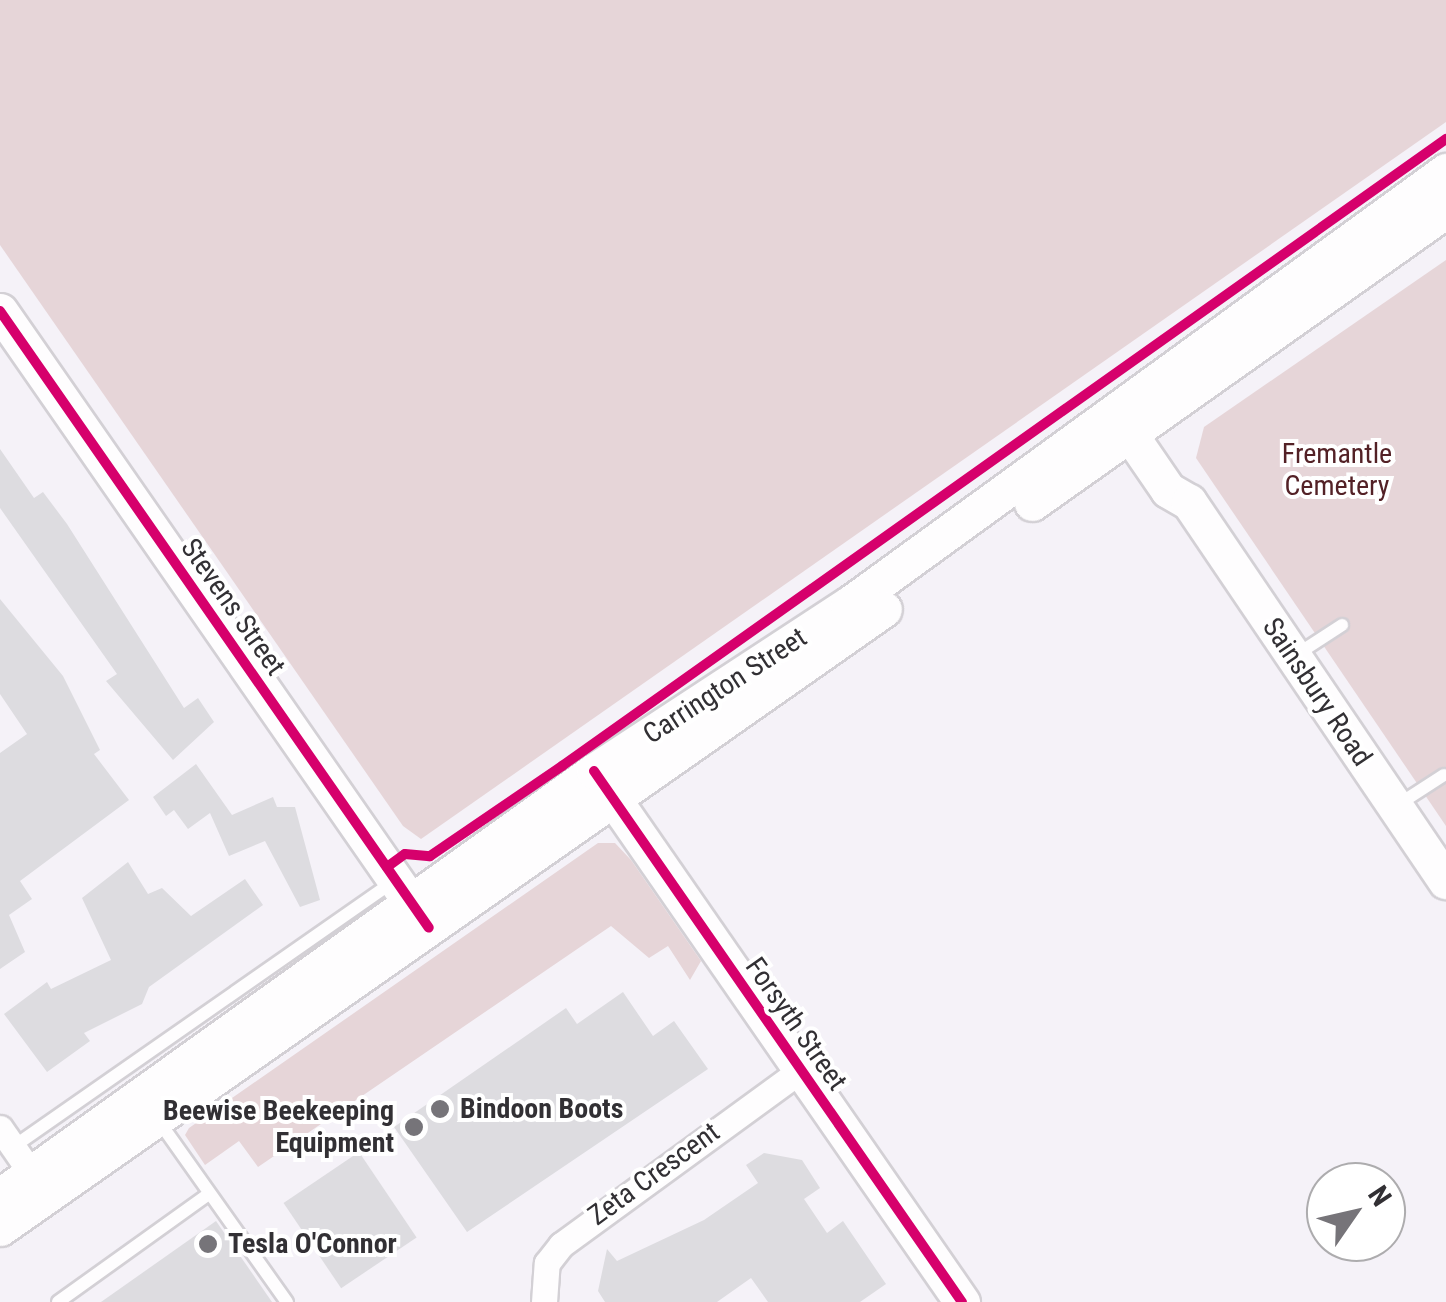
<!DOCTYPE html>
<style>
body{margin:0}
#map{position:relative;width:1446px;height:1302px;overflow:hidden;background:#f5f2f8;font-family:"Roboto Condensed",sans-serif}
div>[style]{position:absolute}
.green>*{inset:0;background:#e6d5d8}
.building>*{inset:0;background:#dddce0;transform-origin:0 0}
.roads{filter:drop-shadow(2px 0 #d3d0d5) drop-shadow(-2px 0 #d3d0d5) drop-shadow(0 2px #d3d0d5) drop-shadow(0 -2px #d3d0d5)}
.lane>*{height:12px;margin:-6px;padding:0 6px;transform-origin:6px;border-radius:6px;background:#fefdfe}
.street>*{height:25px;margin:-12.5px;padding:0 12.5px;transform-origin:12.5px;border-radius:12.5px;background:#fefdfe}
.secondary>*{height:35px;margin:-17.5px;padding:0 17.5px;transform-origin:17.5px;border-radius:17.5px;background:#fefdfe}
.cycleway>*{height:10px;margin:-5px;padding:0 5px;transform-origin:5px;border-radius:5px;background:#d6006c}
.dots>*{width:28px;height:28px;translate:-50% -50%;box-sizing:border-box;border:5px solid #fff;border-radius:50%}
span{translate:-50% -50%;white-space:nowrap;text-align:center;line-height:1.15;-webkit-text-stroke:8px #fff;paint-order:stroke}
.park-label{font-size:28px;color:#532126}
.street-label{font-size:28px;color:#323034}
.poi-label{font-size:28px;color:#323034;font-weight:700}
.left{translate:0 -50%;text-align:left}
.right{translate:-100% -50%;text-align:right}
.north{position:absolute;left:1306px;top:1162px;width:100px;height:100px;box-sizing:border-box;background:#fff;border:2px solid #adacae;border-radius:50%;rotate:56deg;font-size:28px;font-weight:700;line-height:40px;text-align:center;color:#323034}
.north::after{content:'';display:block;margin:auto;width:35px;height:45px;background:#767479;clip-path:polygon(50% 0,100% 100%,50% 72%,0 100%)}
</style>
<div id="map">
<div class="green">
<i style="clip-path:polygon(0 0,1446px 0,1446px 122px,421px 839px,403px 826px,0 245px)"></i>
<i style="clip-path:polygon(1446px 260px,1446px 826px,1196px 458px,1204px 427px)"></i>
<i style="clip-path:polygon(598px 843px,615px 843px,631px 860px,701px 961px,690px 980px,668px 946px,649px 958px,611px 926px,258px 1167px,239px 1141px,205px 1165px,185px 1135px,189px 1128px)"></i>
</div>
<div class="building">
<i style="clip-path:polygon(0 449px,34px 498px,43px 492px,67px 524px,184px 708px,198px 698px,214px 722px,173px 760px,106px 681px,117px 674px,0 508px)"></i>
<i style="clip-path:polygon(0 599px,63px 676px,100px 750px,94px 754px,129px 800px,20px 881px,32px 899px,9px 915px,25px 952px,0 969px,0 753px,27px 734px,0 694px)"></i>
<i style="clip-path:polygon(196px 764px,232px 815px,273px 797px,277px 807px,295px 807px,320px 900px,300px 907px,265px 841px,229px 856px,210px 813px,188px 829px,174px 810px,166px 816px,153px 797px)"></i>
<i style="clip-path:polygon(128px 862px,148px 894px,162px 888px,191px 916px,245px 879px,263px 905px,149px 987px,142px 1004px,84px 1033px,90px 1041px,47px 1072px,4px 1014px,47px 982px,51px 989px,111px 960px,82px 898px)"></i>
<i style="clip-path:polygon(623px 992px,653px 1036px,674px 1021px,708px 1069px,467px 1232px,394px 1127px,566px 1008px,577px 1024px)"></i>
<i style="left:359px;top:1152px;width:103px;height:91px;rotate:56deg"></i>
<i style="clip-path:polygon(764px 1153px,802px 1160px,820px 1188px,804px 1199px,827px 1233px,843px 1221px,886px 1284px,860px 1302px,768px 1302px,751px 1278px,717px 1302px,605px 1302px,598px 1291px,607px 1249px,617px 1261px,704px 1220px,758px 1183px,746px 1165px)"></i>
<i style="clip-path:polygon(216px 1221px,272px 1302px,101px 1302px)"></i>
</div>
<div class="roads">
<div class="lane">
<i style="left:1296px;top:655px;width:55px;rotate:-33.1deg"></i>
<i style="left:1396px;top:806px;width:57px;rotate:-32.9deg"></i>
<i style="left:158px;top:1120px;width:223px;rotate:54.7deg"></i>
<i style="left:13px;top:1147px;width:465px;rotate:-34.9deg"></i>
<i style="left:58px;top:1302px;width:186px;rotate:-35.6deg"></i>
</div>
<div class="street">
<i style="left:0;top:1128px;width:70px;rotate:55.4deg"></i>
<i style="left:544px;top:1302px;width:39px;rotate:-86deg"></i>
<i style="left:547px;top:1263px;width:23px;rotate:-52deg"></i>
<i style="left:561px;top:1245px;width:297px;rotate:-36.1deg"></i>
</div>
<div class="secondary">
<i style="left:0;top:311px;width:745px;rotate:55.22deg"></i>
<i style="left:1116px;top:414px;width:92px;rotate:55.6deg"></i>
<i style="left:1168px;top:490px;width:24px;rotate:30deg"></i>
<i style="left:1189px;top:502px;width:458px;rotate:55.9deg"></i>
<i style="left:1032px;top:503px;width:507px;rotate:-35.29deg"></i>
<i style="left:601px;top:781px;width:634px;rotate:55.28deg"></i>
<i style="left:0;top:1196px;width:730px;rotate:-35.58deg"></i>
<i style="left:594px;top:771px;width:303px;rotate:-33.2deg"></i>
<i style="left:848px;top:605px;width:739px;rotate:-35.97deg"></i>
<i style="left:0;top:1228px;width:1079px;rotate:-35deg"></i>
</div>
</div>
<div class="cycleway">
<i style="left:0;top:311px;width:751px;rotate:55.19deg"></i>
<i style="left:594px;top:771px;width:646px;rotate:55.28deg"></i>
<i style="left:387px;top:867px;width:22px;rotate:-36deg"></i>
<i style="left:405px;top:854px;width:25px;rotate:5deg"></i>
<i style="left:430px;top:856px;width:160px;rotate:-34.3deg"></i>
<i style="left:562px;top:766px;width:1084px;rotate:-35.35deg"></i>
</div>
<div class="dots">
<i style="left:440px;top:1109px;background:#767479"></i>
<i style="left:414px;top:1127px;background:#767479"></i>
<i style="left:208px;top:1244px;background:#767479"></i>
</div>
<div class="park-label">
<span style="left:1337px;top:470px">Fremantle<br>Cemetery</span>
</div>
<div class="street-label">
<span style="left:233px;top:607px;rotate:55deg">Stevens Street</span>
<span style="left:725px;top:686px;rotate:-33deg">Carrington Street</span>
<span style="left:1317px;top:692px;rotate:56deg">Sainsbury Road</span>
<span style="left:796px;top:1024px;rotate:55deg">Forsyth Street</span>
<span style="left:654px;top:1174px;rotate:-36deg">Zeta Crescent</span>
</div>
<div class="poi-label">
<span class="left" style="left:460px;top:1109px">Bindoon Boots</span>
<span class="right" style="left:394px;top:1127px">Beewise Beekeeping<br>Equipment</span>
<span class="left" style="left:228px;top:1244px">Tesla O'Connor</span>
</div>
<div class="north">N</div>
</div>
